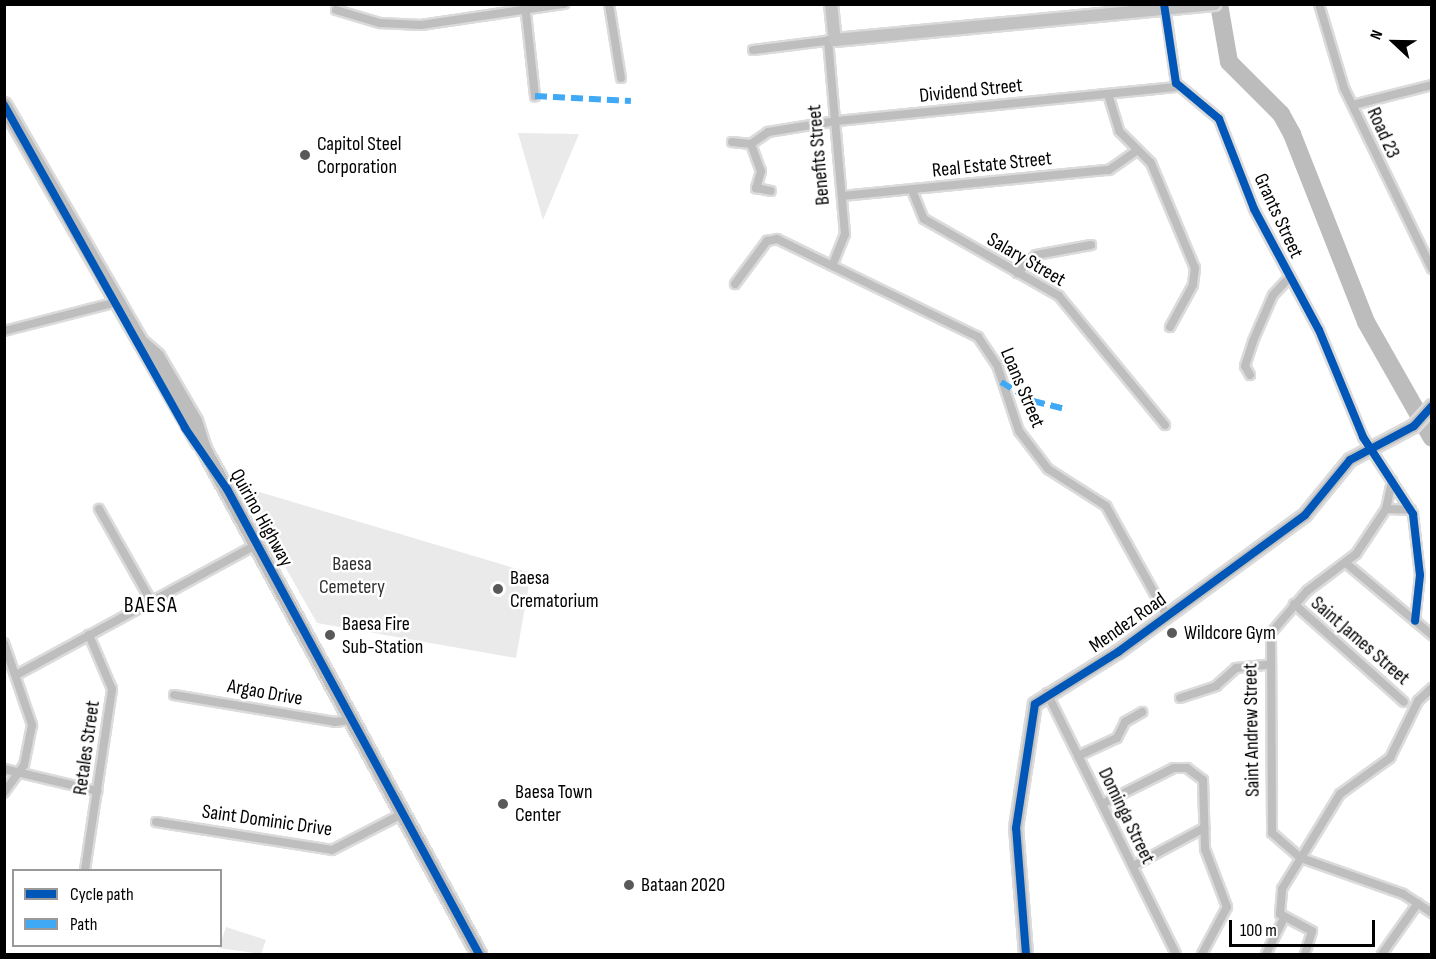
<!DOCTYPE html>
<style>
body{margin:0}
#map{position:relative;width:1436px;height:959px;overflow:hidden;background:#fff;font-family:"Sofia Sans Condensed",sans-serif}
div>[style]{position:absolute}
.green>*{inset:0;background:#eaeaea}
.river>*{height:18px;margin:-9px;padding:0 9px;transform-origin:9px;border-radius:9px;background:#bcbcbc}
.roads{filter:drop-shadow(2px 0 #dbdbdb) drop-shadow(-2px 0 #dbdbdb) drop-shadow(0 2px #dbdbdb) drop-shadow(0 -2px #dbdbdb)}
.street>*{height:8px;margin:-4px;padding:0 4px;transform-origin:4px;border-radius:4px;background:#bebebe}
.secondary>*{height:12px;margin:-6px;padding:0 6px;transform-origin:6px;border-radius:6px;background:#c2c2c2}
.primary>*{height:14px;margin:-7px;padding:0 7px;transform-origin:7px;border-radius:7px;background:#bdbdbd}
.quiet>*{height:6px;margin-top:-3px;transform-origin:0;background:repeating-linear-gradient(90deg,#3fa9f5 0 12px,transparent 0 18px)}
.cycleway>*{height:8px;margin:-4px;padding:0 4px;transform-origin:4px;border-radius:4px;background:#0057b8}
.dots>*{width:16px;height:16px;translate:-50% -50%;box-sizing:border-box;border:3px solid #fff;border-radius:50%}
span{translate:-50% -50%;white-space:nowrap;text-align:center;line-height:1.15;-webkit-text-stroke:5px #fff;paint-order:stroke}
.street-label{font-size:20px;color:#000}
.poi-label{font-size:20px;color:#000}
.left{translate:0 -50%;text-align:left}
.park-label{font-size:20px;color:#303030}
.quarter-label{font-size:22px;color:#000;letter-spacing:1.5px}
.frame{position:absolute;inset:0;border:6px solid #000;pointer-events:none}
.legend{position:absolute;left:12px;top:869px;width:210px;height:78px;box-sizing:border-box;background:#fff;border:2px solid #999;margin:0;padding:8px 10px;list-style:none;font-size:18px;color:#000}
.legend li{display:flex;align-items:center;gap:12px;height:30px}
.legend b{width:30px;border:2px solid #999}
.north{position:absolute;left:1364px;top:12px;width:60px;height:60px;-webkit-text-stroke:4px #fff;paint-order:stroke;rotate:292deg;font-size:16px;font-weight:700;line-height:24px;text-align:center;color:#000}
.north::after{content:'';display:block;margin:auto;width:21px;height:27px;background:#000;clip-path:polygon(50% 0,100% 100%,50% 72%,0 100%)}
.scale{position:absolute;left:1229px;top:920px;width:146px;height:27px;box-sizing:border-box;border:3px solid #000;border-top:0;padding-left:8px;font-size:18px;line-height:21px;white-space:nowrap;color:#000;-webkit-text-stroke:4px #fff;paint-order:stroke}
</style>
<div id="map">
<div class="green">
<i style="clip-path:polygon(518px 133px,579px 134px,543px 220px)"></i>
<i style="clip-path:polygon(256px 491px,531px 573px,516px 658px,317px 623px,243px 493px)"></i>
<i style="clip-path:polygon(226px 927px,266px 940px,261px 954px,219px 948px)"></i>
</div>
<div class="river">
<i style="left:1219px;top:4px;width:59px;rotate:80.2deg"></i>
<i style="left:1229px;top:62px;width:74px;rotate:45deg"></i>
<i style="left:1281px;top:114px;width:23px;rotate:61deg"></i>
<i style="left:1292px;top:134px;width:202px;rotate:68.5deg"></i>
<i style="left:1366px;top:322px;width:133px;rotate:60.4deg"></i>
</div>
<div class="roads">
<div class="street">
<i style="left:525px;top:4px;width:93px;rotate:83.8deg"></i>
<i style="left:609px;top:4px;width:75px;rotate:80.8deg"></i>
<i style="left:1319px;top:4px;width:88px;rotate:73.4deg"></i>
<i style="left:1344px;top:88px;width:201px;rotate:64.1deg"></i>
<i style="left:1165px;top:6px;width:78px;rotate:81.9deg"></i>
<i style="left:1176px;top:83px;width:56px;rotate:39.9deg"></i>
<i style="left:1219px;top:119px;width:97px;rotate:68.7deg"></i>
<i style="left:1254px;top:209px;width:137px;rotate:61.8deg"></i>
<i style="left:1319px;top:330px;width:116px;rotate:67.6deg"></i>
<i style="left:1363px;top:437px;width:92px;rotate:57deg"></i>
<i style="left:1413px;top:514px;width:61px;rotate:83.5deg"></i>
<i style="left:1420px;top:575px;width:46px;rotate:96.2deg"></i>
<i style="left:336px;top:10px;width:46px;rotate:16.5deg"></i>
<i style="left:380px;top:23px;width:41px;rotate:2.8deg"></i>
<i style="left:421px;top:25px;width:145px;rotate:-8.4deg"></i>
<i style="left:828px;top:40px;width:195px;rotate:85deg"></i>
<i style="left:845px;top:234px;width:32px;rotate:112deg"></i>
<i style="left:753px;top:50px;width:81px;rotate:-7.1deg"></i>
<i style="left:1108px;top:94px;width:39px;rotate:73deg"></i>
<i style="left:1119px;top:131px;width:45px;rotate:45deg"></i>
<i style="left:1151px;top:163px;width:114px;rotate:67.3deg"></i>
<i style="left:1195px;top:268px;width:17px;rotate:97deg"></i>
<i style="left:1193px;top:285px;width:48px;rotate:118.7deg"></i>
<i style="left:1353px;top:105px;width:81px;rotate:-14.2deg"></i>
<i style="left:732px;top:142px;width:19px;rotate:6deg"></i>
<i style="left:751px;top:144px;width:29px;rotate:70deg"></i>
<i style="left:761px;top:171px;width:18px;rotate:106deg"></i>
<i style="left:756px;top:188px;width:15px;rotate:11deg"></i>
<i style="left:751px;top:144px;width:21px;rotate:-35deg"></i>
<i style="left:768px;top:132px;width:69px;rotate:-9.2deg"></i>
<i style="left:836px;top:121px;width:345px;rotate:-5.7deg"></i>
<i style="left:912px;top:190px;width:31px;rotate:68deg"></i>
<i style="left:924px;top:219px;width:155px;rotate:29.7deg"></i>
<i style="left:1059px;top:296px;width:167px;rotate:50.6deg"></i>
<i style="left:842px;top:196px;width:268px;rotate:-5.6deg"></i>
<i style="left:1109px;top:170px;width:35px;rotate:-35deg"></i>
<i style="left:1017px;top:273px;width:26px;rotate:-43deg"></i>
<i style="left:1036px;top:255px;width:56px;rotate:-10.3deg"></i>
<i style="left:735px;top:284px;width:54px;rotate:-53.3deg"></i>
<i style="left:767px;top:241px;width:10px;rotate:-11deg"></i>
<i style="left:777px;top:239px;width:224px;rotate:26deg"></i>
<i style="left:978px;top:337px;width:34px;rotate:56deg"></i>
<i style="left:997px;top:365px;width:70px;rotate:71.6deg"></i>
<i style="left:1019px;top:431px;width:48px;rotate:52.7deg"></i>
<i style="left:1048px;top:469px;width:69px;rotate:32.5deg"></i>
<i style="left:1106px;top:506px;width:126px;rotate:61deg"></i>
<i style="left:4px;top:331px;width:117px;rotate:-14.4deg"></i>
<i style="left:1250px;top:375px;width:10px;rotate:-119deg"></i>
<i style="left:1245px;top:366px;width:26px;rotate:-72deg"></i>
<i style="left:1253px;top:341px;width:50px;rotate:-66.5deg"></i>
<i style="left:1273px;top:295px;width:23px;rotate:-47deg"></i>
<i style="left:1392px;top:481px;width:29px;rotate:102deg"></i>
<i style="left:1386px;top:509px;width:54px;rotate:123.7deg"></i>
<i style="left:1356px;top:554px;width:61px;rotate:142.9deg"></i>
<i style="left:1307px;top:591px;width:55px;rotate:130.6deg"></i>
<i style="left:1271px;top:633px;width:200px;rotate:89.7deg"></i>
<i style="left:1272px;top:833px;width:38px;rotate:41deg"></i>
<i style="left:1301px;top:858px;width:108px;rotate:19.4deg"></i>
<i style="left:1403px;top:894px;width:35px;rotate:33deg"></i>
<i style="left:99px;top:509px;width:106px;rotate:60.5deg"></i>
<i style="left:1386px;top:509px;width:25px;rotate:2deg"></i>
<i style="left:1347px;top:564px;width:111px;rotate:39.9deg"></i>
<i style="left:1294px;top:604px;width:147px;rotate:41.7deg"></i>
<i style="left:4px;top:643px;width:87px;rotate:71.1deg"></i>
<i style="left:32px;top:725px;width:41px;rotate:101.3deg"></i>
<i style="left:24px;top:765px;width:34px;rotate:126deg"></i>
<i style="left:18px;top:674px;width:272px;rotate:-28.5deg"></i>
<i style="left:1047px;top:693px;width:291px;rotate:63.7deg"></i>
<i style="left:174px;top:695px;width:163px;rotate:9.5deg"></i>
<i style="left:335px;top:722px;width:16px;rotate:-7deg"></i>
<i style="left:1180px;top:698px;width:38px;rotate:-18deg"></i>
<i style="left:1216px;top:686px;width:27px;rotate:-42deg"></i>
<i style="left:1236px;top:668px;width:31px;rotate:-6deg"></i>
<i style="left:1078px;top:756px;width:43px;rotate:-24.8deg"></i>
<i style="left:1117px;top:738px;width:18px;rotate:-63deg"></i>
<i style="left:1125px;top:722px;width:20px;rotate:-30deg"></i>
<i style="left:4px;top:769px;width:96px;rotate:13.3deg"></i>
<i style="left:1102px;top:804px;width:80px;rotate:-26.6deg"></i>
<i style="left:1174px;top:768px;width:13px"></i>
<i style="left:1187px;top:768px;width:20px;rotate:37deg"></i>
<i style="left:1203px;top:780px;width:69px;rotate:88.3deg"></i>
<i style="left:1205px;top:849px;width:62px;rotate:69.2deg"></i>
<i style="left:1227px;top:907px;width:53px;rotate:118deg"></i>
<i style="left:156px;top:822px;width:178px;rotate:9deg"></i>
<i style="left:332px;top:850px;width:79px;rotate:-27.2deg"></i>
<i style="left:1133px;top:866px;width:81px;rotate:-28.2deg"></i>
<i style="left:85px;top:870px;width:183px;rotate:-81.5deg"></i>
<i style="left:112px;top:689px;width:59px;rotate:-113.1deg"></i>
<i style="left:1266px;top:954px;width:40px;rotate:-63.4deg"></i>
<i style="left:1305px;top:954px;width:24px;rotate:-73deg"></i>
<i style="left:1312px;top:931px;width:36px;rotate:-152deg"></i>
<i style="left:1280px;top:914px;width:25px;rotate:-85deg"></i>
<i style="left:1282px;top:889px;width:111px;rotate:-58.6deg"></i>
<i style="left:1340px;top:794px;width:62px;rotate:-35.8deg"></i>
<i style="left:1390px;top:758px;width:64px;rotate:-63.8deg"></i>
<i style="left:1418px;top:701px;width:19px;rotate:-43deg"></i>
<i style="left:1382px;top:954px;width:62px;rotate:-54.8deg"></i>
</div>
<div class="secondary">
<i style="left:831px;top:4px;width:36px;rotate:84deg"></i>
<i style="left:835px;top:40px;width:381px;rotate:-5.4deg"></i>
<i style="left:1026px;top:954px;width:126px;rotate:-94.5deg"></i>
<i style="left:1016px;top:828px;width:125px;rotate:-81.3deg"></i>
<i style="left:1035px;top:704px;width:98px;rotate:-32.1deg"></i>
<i style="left:1118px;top:652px;width:232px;rotate:-36.2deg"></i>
<i style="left:1305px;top:515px;width:71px;rotate:-50.7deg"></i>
<i style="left:1350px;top:460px;width:72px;rotate:-28deg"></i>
<i style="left:1414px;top:426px;width:27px;rotate:-48deg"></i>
</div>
<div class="primary">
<i style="left:4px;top:105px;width:390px;rotate:60deg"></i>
<i style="left:142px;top:343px;width:20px;rotate:41deg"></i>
<i style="left:157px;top:356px;width:75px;rotate:59.7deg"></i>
<i style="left:195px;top:421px;width:29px;rotate:72deg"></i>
<i style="left:204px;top:449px;width:575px;rotate:61.43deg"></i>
</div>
</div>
<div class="quiet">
<i style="left:535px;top:96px;width:96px;rotate:3deg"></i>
<i style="left:1001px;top:382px;width:37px;rotate:31deg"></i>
<i style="left:1033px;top:401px;width:30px;rotate:14deg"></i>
</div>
<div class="cycleway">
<i style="left:1164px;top:4px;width:80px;rotate:81.4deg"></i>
<i style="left:1176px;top:83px;width:56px;rotate:39.9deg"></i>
<i style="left:1219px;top:119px;width:97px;rotate:68.7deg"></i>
<i style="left:1254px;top:209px;width:137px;rotate:61.8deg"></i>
<i style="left:1319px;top:330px;width:116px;rotate:67.6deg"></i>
<i style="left:1363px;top:437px;width:92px;rotate:57deg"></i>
<i style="left:1413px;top:514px;width:61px;rotate:83.5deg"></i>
<i style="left:1420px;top:575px;width:46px;rotate:96.2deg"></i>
<i style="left:4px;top:105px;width:370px;rotate:60.7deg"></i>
<i style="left:185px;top:428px;width:74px;rotate:55.5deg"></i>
<i style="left:227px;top:489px;width:529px;rotate:61.55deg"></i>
<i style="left:1026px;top:954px;width:126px;rotate:-94.5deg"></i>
<i style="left:1016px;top:828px;width:125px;rotate:-81.3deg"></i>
<i style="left:1035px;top:704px;width:98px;rotate:-32.1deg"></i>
<i style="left:1118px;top:652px;width:232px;rotate:-36.2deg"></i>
<i style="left:1305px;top:515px;width:71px;rotate:-50.7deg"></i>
<i style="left:1350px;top:460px;width:72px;rotate:-28deg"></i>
<i style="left:1414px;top:426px;width:27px;rotate:-48deg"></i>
</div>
<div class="dots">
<i style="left:305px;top:155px;background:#595959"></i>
<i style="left:498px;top:589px;background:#595959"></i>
<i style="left:1172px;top:633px;background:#595959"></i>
<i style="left:330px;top:635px;background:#595959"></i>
<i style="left:503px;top:804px;background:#595959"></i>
<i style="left:629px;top:885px;background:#595959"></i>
</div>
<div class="street-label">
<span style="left:971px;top:91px;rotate:-6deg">Dividend Street</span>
<span style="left:1383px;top:133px;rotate:66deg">Road 23</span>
<span style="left:819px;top:155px;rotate:-95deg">Benefits Street</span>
<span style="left:992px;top:165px;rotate:-6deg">Real Estate Street</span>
<span style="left:1278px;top:216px;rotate:65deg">Grants Street</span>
<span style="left:1026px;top:260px;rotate:30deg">Salary Street</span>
<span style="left:1022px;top:388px;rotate:67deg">Loans Street</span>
<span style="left:261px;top:518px;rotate:61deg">Quirino Highway</span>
<span style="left:1128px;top:623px;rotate:-35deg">Mendez Road</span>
<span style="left:1360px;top:641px;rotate:41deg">Saint James Street</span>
<span style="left:265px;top:693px;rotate:10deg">Argao Drive</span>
<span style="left:1252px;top:730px;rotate:-91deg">Saint Andrew Street</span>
<span style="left:87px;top:748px;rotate:-82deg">Retales Street</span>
<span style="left:1126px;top:816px;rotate:64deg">Dominga Street</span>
<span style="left:267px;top:821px;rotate:8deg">Saint Dominic Drive</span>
</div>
<div class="poi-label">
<span class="left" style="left:317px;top:156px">Capitol Steel<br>Corporation</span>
<span class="left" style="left:510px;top:590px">Baesa<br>Crematorium</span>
<span class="left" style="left:342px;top:636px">Baesa Fire<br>Sub-Station</span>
<span class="left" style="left:1184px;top:633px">Wildcore Gym</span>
<span class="left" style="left:515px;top:804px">Baesa Town<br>Center</span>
<span class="left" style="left:641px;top:885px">Bataan 2020</span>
</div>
<div class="park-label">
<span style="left:352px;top:576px">Baesa<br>Cemetery</span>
</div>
<div class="quarter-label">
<span style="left:151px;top:606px">BAESA</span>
</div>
<div class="frame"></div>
<ul class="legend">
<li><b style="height:8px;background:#0057b8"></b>Cycle path</li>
<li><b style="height:8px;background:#3fa9f5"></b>Path</li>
</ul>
<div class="north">N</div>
<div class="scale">100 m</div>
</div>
